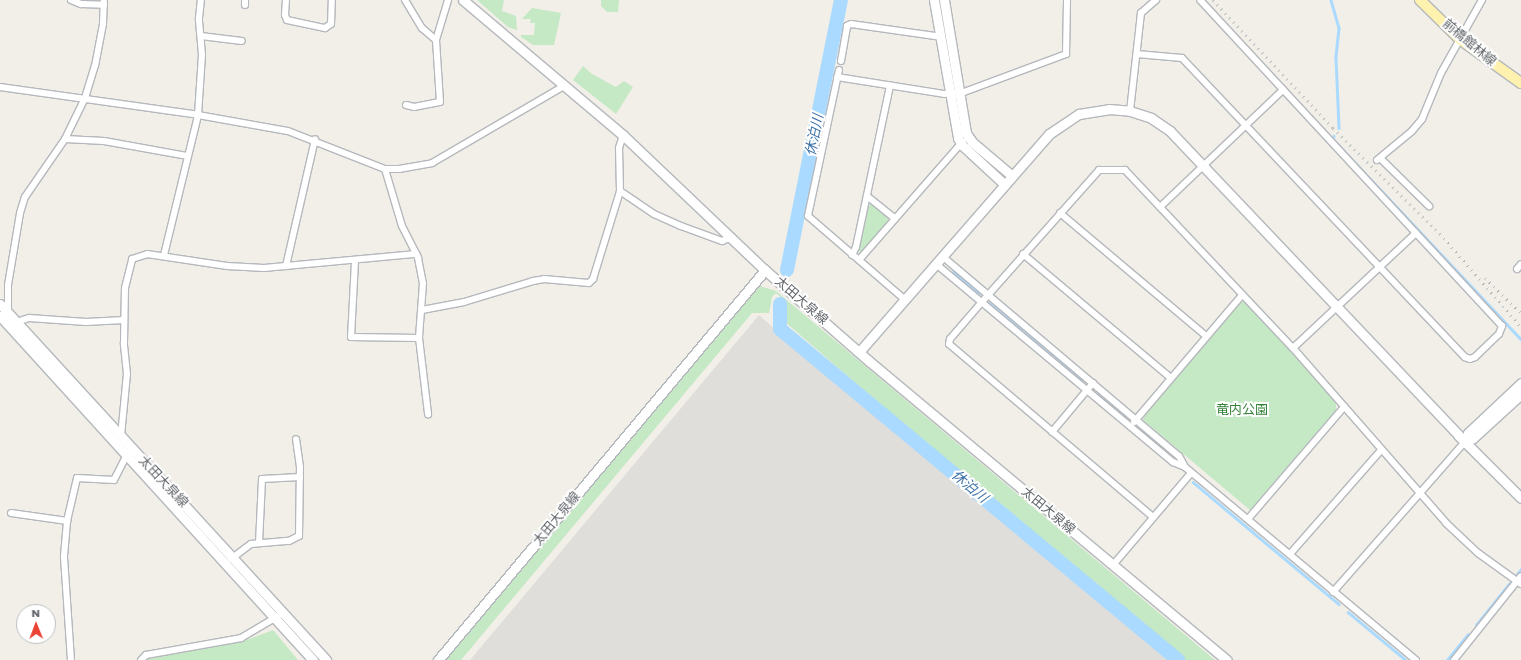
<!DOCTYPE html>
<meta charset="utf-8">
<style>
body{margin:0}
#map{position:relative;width:1521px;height:660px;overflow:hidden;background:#f1efe8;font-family:Poppins,"Noto Sans JP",sans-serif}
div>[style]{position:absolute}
.industrial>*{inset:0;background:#e0deda}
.green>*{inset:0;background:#c5e8c5}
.stream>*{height:2.5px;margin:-1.25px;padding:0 1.25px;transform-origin:1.25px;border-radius:1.25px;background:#aadaff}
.river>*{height:14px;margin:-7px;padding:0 7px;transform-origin:7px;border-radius:7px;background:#aadaff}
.roads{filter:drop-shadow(1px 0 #b5b8bc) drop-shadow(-1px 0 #b5b8bc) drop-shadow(0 1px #b5b8bc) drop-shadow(0 -1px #b5b8bc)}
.street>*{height:6px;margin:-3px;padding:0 3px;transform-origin:3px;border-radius:3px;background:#fff}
.secondary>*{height:9px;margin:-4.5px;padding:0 4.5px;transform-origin:4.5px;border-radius:4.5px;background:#fff}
.primary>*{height:10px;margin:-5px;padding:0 5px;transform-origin:5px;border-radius:5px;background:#fff2af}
.rail>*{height:2.5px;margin-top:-1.25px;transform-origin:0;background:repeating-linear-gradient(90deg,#b6b7b8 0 1px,transparent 0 6px)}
span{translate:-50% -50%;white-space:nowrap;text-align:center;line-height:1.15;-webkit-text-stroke:4px #fff;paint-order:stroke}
.street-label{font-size:13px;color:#5f6368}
.park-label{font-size:13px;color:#348238}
.water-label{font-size:14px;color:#4174aa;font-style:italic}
.north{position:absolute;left:16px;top:604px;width:40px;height:40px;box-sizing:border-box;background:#fff;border:1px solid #bfc1c3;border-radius:50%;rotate:359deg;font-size:11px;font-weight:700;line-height:16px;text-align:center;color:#5f6368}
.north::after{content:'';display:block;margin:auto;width:14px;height:18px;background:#ea4335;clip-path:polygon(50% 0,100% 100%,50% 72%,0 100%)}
</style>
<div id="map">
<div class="industrial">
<i style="clip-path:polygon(759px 315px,823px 371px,1168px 660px,470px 660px)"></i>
</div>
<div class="green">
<i style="clip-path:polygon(477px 0,504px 0,502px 11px,516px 16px,517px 30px,508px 27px)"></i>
<i style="clip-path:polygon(601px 0,619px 0,618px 12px,607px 12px,601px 6px)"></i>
<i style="clip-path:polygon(532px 8px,561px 13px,554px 45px,533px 45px,521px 37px,521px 35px,534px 35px,535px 23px,530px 23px,531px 19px,522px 19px)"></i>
<i style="clip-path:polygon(583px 66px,592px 74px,616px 87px,624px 81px,633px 87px,616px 114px,573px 80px)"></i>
<i style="clip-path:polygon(871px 203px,888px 218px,888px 221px,861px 253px,859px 251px,868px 207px)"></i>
<i style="clip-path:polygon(760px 286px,776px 291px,1215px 660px,1185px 660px,993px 502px,784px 321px,784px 300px,776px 293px,772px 297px,769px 313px,752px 313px,461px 660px,446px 660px)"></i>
<i style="clip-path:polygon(1240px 302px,1244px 302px,1292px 352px,1336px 403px,1336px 410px,1250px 510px,1143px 420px,1144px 416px)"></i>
<i style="clip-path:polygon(273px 630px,298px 660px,145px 660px,148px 657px,249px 639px)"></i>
</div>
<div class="stream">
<i style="left:1331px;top:0;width:29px;rotate:74deg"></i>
<i style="left:1339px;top:28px;width:30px;rotate:96deg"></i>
<i style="left:1336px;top:58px;width:70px;rotate:87.5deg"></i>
<i style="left:1334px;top:136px;width:3px;rotate:108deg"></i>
<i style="left:1333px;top:139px;width:274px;rotate:46.8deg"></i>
<i style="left:976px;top:152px;width:27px;rotate:42deg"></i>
<i style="left:953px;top:272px;width:34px;rotate:40deg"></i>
<i style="left:989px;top:303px;width:121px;rotate:40deg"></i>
<i style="left:1099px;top:395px;width:35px;rotate:41deg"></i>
<i style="left:1142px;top:432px;width:42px;rotate:38.2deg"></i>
<i style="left:1193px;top:482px;width:190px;rotate:39.9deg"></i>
<i style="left:1517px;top:574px;width:6px;rotate:-51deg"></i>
<i style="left:1348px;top:612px;width:75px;rotate:39.6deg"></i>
<i style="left:1476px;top:625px;width:53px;rotate:-51.2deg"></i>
<i style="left:1447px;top:660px;width:33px;rotate:-51deg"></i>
</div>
<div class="river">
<i style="left:787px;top:270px;width:275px;rotate:-78.7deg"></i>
<i style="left:780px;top:304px;width:25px;rotate:90deg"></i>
<i style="left:780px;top:329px;width:518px;rotate:39.75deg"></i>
</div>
<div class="roads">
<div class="street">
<i style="left:71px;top:0;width:11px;rotate:22deg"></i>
<i style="left:81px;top:4px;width:23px;rotate:2deg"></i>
<i style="left:286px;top:0;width:15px;rotate:94deg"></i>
<i style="left:285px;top:15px;width:5px;rotate:68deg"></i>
<i style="left:287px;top:20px;width:39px;rotate:12deg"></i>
<i style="left:325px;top:28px;width:7px;rotate:-34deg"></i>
<i style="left:331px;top:24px;width:24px;rotate:-88deg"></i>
<i style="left:405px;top:0;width:33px;rotate:59deg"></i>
<i style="left:422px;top:28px;width:18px;rotate:41deg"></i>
<i style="left:436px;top:40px;width:42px;rotate:-73.3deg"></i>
<i style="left:245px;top:5px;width:5px;rotate:-90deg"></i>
<i style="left:201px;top:36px;width:41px;rotate:7deg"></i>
<i style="left:1137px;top:54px;width:45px;rotate:5.1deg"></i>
<i style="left:1182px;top:58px;width:412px;rotate:46.6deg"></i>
<i style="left:1465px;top:357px;width:5px;rotate:22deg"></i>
<i style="left:1470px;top:359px;width:5px;rotate:-22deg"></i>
<i style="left:1475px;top:357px;width:33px;rotate:-44deg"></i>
<i style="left:1499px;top:334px;width:9px;rotate:-69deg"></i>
<i style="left:1502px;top:326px;width:444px;rotate:-132.8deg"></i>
<i style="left:841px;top:61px;width:36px;rotate:-80deg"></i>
<i style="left:847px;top:26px;width:4px;rotate:-27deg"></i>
<i style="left:851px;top:24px;width:92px;rotate:8.1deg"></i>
<i style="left:839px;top:70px;width:149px;rotate:102deg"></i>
<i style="left:808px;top:216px;width:127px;rotate:40.8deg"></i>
<i style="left:837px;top:77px;width:108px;rotate:9deg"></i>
<i style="left:944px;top:94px;width:20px;rotate:-6deg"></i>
<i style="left:964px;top:92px;width:109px;rotate:-20.4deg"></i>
<i style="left:1066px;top:54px;width:54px;rotate:-88.9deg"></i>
<i style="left:0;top:87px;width:200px;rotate:8deg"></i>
<i style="left:198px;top:115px;width:91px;rotate:10.1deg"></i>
<i style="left:288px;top:131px;width:104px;rotate:21.4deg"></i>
<i style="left:385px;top:169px;width:14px"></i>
<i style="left:399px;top:169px;width:34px;rotate:-10deg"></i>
<i style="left:432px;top:163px;width:153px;rotate:-30.3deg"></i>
<i style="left:406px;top:105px;width:8px;rotate:14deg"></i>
<i style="left:414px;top:107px;width:26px;rotate:-11deg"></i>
<i style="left:440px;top:102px;width:62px;rotate:-93.7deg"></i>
<i style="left:1130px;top:111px;width:99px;rotate:-83.6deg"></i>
<i style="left:1141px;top:13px;width:20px;rotate:-41deg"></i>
<i style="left:65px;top:139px;width:39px;rotate:3deg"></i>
<i style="left:104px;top:141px;width:84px;rotate:10.2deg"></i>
<i style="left:1380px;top:158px;width:69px;rotate:44.4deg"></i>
<i style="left:1377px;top:160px;width:45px;rotate:-39.6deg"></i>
<i style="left:1412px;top:131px;width:16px;rotate:-50deg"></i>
<i style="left:1422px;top:119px;width:50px;rotate:-67.6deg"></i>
<i style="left:1441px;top:73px;width:84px;rotate:-60.7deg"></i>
<i style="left:385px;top:169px;width:59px;rotate:73.4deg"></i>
<i style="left:402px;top:226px;width:36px;rotate:63deg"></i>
<i style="left:418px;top:258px;width:25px;rotate:79deg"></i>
<i style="left:423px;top:283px;width:55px;rotate:94.2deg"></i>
<i style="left:419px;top:338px;width:77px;rotate:83.2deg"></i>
<i style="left:620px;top:191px;width:41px;rotate:34.1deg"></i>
<i style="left:654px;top:214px;width:30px;rotate:24deg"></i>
<i style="left:681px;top:226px;width:44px;rotate:20.1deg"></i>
<i style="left:722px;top:241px;width:11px;rotate:-22deg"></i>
<i style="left:867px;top:196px;width:36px;rotate:39deg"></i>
<i style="left:1160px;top:207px;width:170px;rotate:-43.6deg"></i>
<i style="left:1060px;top:213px;width:191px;rotate:40.1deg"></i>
<i style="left:1023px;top:254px;width:193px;rotate:40deg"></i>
<i style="left:164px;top:255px;width:144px;rotate:-76.3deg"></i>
<i style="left:198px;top:115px;width:60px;rotate:-86.2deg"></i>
<i style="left:202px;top:55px;width:37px;rotate:-95deg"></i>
<i style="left:199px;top:18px;width:18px;rotate:-84deg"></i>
<i style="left:852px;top:255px;width:9px;rotate:-63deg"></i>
<i style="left:856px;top:247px;width:165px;rotate:-78.1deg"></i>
<i style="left:942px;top:256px;width:310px;rotate:40.2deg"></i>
<i style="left:1179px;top:456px;width:13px;rotate:61deg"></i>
<i style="left:859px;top:260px;width:158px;rotate:-48.8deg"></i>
<i style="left:355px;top:261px;width:76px;rotate:93deg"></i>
<i style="left:351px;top:337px;width:68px;rotate:0.8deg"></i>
<i style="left:936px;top:264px;width:309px;rotate:39.9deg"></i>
<i style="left:1173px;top:462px;width:13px;rotate:23deg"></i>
<i style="left:1185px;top:467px;width:301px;rotate:39.9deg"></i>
<i style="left:286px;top:266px;width:130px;rotate:-77.1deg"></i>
<i style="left:1517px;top:269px;width:6px;rotate:-51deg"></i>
<i style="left:422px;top:310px;width:43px;rotate:-10.8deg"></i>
<i style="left:464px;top:302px;width:72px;rotate:-16.9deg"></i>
<i style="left:533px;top:281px;width:11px;rotate:-10deg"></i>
<i style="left:544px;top:279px;width:45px;rotate:5.1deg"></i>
<i style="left:589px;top:283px;width:6px;rotate:-45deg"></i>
<i style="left:593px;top:279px;width:92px;rotate:-72.9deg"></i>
<i style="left:620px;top:191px;width:43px;rotate:-91.3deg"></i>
<i style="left:619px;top:148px;width:14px;rotate:-73deg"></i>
<i style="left:8px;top:314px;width:29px;rotate:-90deg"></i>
<i style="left:8px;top:285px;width:73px;rotate:-80.5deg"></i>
<i style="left:20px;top:213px;width:17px;rotate:-73deg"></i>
<i style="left:25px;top:197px;width:70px;rotate:-55.4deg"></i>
<i style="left:65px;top:139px;width:46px;rotate:-64deg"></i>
<i style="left:85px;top:98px;width:34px;rotate:-73deg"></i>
<i style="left:95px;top:66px;width:43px;rotate:-79.2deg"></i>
<i style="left:103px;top:24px;width:24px;rotate:-88deg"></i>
<i style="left:16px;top:322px;width:14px;rotate:-17deg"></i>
<i style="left:29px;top:318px;width:57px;rotate:4deg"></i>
<i style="left:86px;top:322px;width:38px;rotate:-3deg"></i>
<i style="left:1293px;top:348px;width:168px;rotate:-43.1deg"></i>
<i style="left:1134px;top:422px;width:167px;rotate:-49.6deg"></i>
<i style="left:1052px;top:432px;width:64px;rotate:-50.1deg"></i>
<i style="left:121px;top:436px;width:62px;rotate:-84.5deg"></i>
<i style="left:127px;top:374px;width:31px;rotate:-96deg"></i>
<i style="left:124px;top:343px;width:55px;rotate:-89deg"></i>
<i style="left:125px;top:288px;width:30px;rotate:-76deg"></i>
<i style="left:132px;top:259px;width:16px;rotate:-18deg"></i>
<i style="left:147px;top:254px;width:81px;rotate:8.5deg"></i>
<i style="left:227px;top:266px;width:37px;rotate:3deg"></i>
<i style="left:264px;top:268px;width:153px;rotate:-5.3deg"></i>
<i style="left:11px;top:513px;width:57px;rotate:8.1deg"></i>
<i style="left:1153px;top:517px;width:267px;rotate:-139.7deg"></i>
<i style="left:949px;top:344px;width:5px;rotate:-79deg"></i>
<i style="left:950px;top:339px;width:48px;rotate:-49.3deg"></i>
<i style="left:981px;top:303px;width:178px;rotate:-48.4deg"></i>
<i style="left:1099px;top:170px;width:26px"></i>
<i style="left:1125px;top:170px;width:245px;rotate:46.7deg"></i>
<i style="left:1293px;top:348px;width:232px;rotate:48.8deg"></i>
<i style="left:1446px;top:523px;width:44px;rotate:43.2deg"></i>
<i style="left:1478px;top:553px;width:53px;rotate:35.8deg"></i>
<i style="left:1248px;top:519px;width:148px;rotate:-49.4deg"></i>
<i style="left:259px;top:543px;width:64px;rotate:-87.3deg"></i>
<i style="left:262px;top:479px;width:38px;rotate:-3deg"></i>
<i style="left:1290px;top:554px;width:138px;rotate:-48.8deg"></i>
<i style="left:231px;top:559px;width:25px;rotate:-37deg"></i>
<i style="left:251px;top:544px;width:38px;rotate:-5deg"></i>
<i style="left:289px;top:541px;width:11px;rotate:-27deg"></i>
<i style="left:299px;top:536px;width:69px;rotate:-89.2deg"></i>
<i style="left:300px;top:467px;width:28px;rotate:-98deg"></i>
<i style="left:1113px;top:565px;width:121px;rotate:-49.7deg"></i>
<i style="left:1333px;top:592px;width:200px;rotate:-48.7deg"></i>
<i style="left:71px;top:660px;width:104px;rotate:-93.9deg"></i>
<i style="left:64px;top:556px;width:35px;rotate:-85deg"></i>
<i style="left:67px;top:521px;width:44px;rotate:-76.9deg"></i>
<i style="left:77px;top:478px;width:37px;rotate:3deg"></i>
<i style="left:114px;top:480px;width:30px;rotate:-63deg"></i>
<i style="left:141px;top:660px;width:7px;rotate:-45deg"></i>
<i style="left:146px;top:655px;width:97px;rotate:-10.1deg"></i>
<i style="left:241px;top:638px;width:43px;rotate:-30.7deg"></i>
<i style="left:1454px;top:660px;width:107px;rotate:-51.4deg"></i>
</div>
<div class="secondary">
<i style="left:463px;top:0;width:209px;rotate:40.2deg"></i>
<i style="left:623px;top:135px;width:196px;rotate:43.6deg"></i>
<i style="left:765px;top:270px;width:138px;rotate:41.2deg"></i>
<i style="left:869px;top:361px;width:466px;rotate:39.9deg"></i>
<i style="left:934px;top:0;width:140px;rotate:80.1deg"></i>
<i style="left:958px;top:138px;width:9px;rotate:58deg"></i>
<i style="left:963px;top:146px;width:56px;rotate:42.8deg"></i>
<i style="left:944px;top:0;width:135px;rotate:80.6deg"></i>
<i style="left:966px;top:133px;width:11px;rotate:56deg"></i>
<i style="left:972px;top:142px;width:51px;rotate:40.2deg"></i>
<i style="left:0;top:304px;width:483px;rotate:47.5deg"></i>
<i style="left:0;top:316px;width:465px;rotate:47.7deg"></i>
<i style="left:859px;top:352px;width:289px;rotate:-48.9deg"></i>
<i style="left:1049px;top:134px;width:36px;rotate:-34deg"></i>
<i style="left:1079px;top:114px;width:30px;rotate:-9deg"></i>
<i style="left:1109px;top:109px;width:21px;rotate:5deg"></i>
<i style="left:1130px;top:111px;width:22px;rotate:18deg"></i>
<i style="left:1151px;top:118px;width:23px;rotate:34deg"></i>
<i style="left:1170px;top:131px;width:419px;rotate:46.5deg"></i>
<i style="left:1458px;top:435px;width:89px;rotate:45deg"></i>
<i style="left:1465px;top:442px;width:9px;rotate:-72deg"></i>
<i style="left:1468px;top:433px;width:73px;rotate:-43.3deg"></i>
<i style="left:1465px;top:442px;width:9px;rotate:-27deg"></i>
<i style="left:1473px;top:438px;width:65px;rotate:-42.5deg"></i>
<i style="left:438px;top:660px;width:509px;rotate:-50.02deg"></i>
</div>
<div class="primary">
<i style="left:1420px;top:0;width:57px;rotate:44.3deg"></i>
<i style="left:1461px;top:40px;width:74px;rotate:35.6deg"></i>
</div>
</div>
<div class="rail">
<i style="left:1213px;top:0;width:175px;rotate:46.8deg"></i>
<i style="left:1333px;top:128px;width:156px;rotate:44.7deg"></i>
<i style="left:1444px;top:238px;width:118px;rotate:49.1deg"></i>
<i style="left:1485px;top:278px;width:50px;rotate:44.2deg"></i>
</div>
<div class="street-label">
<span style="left:1469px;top:43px;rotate:40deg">前橋館林線</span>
<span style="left:801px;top:301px;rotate:41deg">太田大泉線</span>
<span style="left:163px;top:482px;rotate:47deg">太田大泉線</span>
<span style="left:1048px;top:511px;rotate:40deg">太田大泉線</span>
<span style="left:557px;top:519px;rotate:-50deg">太田大泉線</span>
</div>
<div class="park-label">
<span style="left:1242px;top:410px">竜内公園</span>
</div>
<div class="water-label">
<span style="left:814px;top:135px;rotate:-79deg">休泊川</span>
<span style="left:970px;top:486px;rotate:40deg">休泊川</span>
</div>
<div class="north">N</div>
</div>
